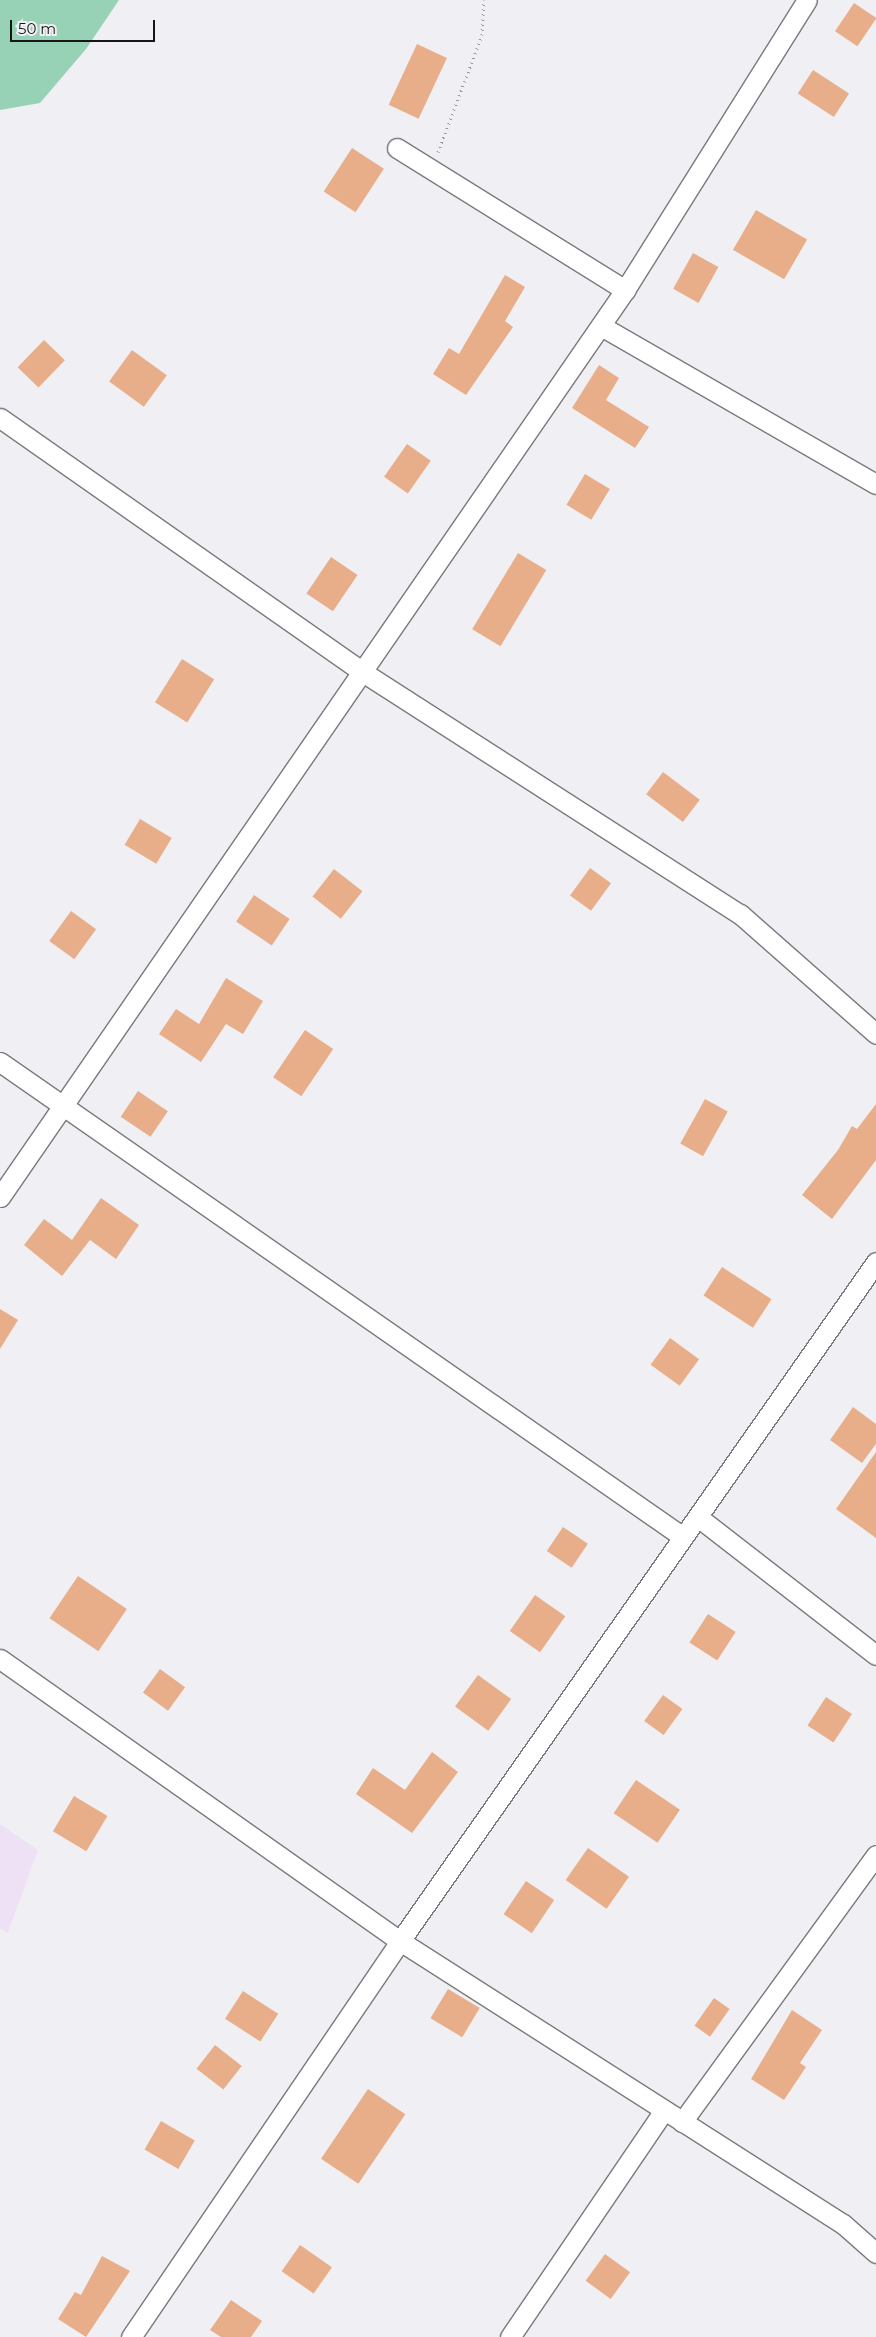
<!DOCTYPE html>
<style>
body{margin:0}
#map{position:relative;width:876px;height:2337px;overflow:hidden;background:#f0f0f4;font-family:Montserrat,sans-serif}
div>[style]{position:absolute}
.commercial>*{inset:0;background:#efe1f5}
.green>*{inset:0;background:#97d2b6}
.building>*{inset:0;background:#e7ae89;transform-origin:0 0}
.path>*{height:3px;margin-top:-1.5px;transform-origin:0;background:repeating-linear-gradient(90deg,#99999c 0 1px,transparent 0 5px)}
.roads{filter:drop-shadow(1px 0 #7a7a7e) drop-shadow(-1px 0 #7a7a7e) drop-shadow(0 1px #7a7a7e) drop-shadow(0 -1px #7a7a7e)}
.street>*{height:19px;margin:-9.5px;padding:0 9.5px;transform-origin:9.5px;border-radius:9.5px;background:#fff}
span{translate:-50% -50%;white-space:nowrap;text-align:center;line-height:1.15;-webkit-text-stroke:4px #f0f0f4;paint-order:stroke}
.scale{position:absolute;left:10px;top:20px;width:145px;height:22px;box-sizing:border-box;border:2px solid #161617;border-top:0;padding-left:6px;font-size:15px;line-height:18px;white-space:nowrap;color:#161617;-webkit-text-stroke:4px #f0f0f4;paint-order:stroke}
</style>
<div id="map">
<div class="commercial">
<i style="clip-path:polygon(0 1824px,38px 1850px,8px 1933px,0 1929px)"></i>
</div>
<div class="green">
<i style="clip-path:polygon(0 0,119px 0,86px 49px,40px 103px,0 110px)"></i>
</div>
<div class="building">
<i style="left:854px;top:3px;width:27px;height:34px;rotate:34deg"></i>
<i style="left:417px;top:44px;width:33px;height:67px;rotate:25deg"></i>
<i style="left:813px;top:70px;width:43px;height:28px;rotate:33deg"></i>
<i style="left:352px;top:148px;width:38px;height:52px;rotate:33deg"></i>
<i style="left:756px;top:210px;width:59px;height:46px;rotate:30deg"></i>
<i style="left:693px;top:253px;width:29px;height:41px;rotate:29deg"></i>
<i style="clip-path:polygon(505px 275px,525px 287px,505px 321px,513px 327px,466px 395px,433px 374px,449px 348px,459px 354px)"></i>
<i style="left:44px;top:340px;width:29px;height:38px;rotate:44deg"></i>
<i style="left:132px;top:350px;width:43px;height:39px;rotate:36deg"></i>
<i style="clip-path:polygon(599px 365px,619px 378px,606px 400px,649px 427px,635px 448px,572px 408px)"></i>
<i style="left:407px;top:444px;width:29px;height:40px;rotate:35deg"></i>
<i style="left:585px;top:474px;width:29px;height:36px;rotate:31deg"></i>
<i style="left:518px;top:553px;width:33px;height:89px;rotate:31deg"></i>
<i style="left:331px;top:557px;width:32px;height:44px;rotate:34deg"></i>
<i style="left:182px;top:659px;width:38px;height:51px;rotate:32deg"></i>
<i style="left:663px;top:772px;width:46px;height:28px;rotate:37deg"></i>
<i style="left:140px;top:819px;width:37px;height:30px;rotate:31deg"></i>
<i style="left:590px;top:868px;width:26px;height:34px;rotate:36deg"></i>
<i style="left:334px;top:869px;width:36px;height:35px;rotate:38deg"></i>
<i style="left:254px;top:895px;width:43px;height:32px;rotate:34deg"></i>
<i style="left:71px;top:911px;width:31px;height:37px;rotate:36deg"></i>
<i style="clip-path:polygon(226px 978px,263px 1001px,243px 1034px,226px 1024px,201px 1062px,159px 1034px,176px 1009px,199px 1024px)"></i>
<i style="left:305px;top:1030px;width:34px;height:57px;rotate:34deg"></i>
<i style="left:138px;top:1091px;width:36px;height:31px;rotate:34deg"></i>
<i style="left:705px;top:1099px;width:26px;height:51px;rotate:29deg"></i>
<i style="clip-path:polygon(876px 1104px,876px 1160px,832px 1219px,802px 1195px,838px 1150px,852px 1126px,857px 1129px)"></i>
<i style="clip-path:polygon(101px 1198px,139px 1225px,116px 1259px,90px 1240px,62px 1276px,24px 1245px,44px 1219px,72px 1240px)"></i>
<i style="left:722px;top:1267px;width:59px;height:34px;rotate:33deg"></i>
<i style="clip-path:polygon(0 1309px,18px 1320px,0 1349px)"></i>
<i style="left:670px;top:1338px;width:36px;height:33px;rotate:36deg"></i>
<i style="clip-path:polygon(853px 1407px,876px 1424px,876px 1444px,862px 1463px,830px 1440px)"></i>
<i style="clip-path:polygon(876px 1452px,876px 1538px,836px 1509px)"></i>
<i style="left:563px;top:1527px;width:30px;height:29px;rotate:34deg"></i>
<i style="left:78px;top:1576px;width:59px;height:51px;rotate:34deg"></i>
<i style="left:535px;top:1595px;width:37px;height:44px;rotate:35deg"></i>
<i style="left:708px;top:1614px;width:33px;height:34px;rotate:33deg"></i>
<i style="left:160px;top:1669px;width:31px;height:29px;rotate:36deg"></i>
<i style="left:478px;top:1675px;width:41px;height:39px;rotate:36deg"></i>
<i style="left:663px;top:1695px;width:24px;height:32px;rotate:36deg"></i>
<i style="left:826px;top:1697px;width:31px;height:34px;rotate:33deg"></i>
<i style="clip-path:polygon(432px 1752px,458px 1772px,412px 1833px,356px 1794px,373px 1768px,405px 1790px)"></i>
<i style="left:636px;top:1780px;width:53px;height:40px;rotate:34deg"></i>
<i style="left:74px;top:1796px;width:39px;height:41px;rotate:31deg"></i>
<i style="left:588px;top:1848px;width:50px;height:39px;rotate:35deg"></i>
<i style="left:526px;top:1881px;width:34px;height:40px;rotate:34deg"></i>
<i style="left:448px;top:1989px;width:37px;height:34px;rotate:31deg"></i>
<i style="left:243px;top:1991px;width:42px;height:33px;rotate:33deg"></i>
<i style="left:714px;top:1998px;width:19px;height:34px;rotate:35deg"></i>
<i style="clip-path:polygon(792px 2010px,822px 2030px,800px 2063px,806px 2067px,784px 2100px,751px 2079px)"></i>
<i style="left:215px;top:2045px;width:34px;height:30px;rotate:38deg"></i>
<i style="left:368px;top:2089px;width:45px;height:84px;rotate:34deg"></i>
<i style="left:161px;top:2121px;width:39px;height:33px;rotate:30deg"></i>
<i style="left:300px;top:2245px;width:39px;height:32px;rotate:35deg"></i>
<i style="left:605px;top:2254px;width:31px;height:33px;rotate:36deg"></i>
<i style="clip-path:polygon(102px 2256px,130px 2271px,86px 2337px,58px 2319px,75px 2292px,81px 2295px)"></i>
<i style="clip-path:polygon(231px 2300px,262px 2321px,251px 2337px,221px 2337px,210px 2330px)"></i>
</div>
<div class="path">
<i style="left:438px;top:152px;width:125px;rotate:-69.4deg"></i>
<i style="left:482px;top:35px;width:35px;rotate:-87deg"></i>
</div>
<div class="roads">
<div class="street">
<i style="left:397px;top:148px;width:269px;rotate:31.9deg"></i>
<i style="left:601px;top:326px;width:317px;rotate:29.9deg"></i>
<i style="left:0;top:418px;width:444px;rotate:35deg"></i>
<i style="left:364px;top:673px;width:447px;rotate:32.7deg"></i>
<i style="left:740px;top:914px;width:181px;rotate:41.4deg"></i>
<i style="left:0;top:1062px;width:832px;rotate:34.82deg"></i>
<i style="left:0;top:1197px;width:1101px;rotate:-55.43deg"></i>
<i style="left:625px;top:290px;width:342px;rotate:-57.9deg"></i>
<i style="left:698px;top:1517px;width:225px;rotate:37.8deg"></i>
<i style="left:0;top:1659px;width:489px;rotate:35.2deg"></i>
<i style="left:400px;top:1941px;width:526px;rotate:32.57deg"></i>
<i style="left:843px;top:2224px;width:44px;rotate:41.3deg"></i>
<i style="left:682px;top:2122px;width:330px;rotate:-54deg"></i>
<i style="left:131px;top:2337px;width:479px;rotate:-55.8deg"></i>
<i style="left:400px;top:1941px;width:829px;rotate:-54.97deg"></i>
<i style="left:510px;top:2337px;width:274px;rotate:-55.8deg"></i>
</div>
</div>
<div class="scale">50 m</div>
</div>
